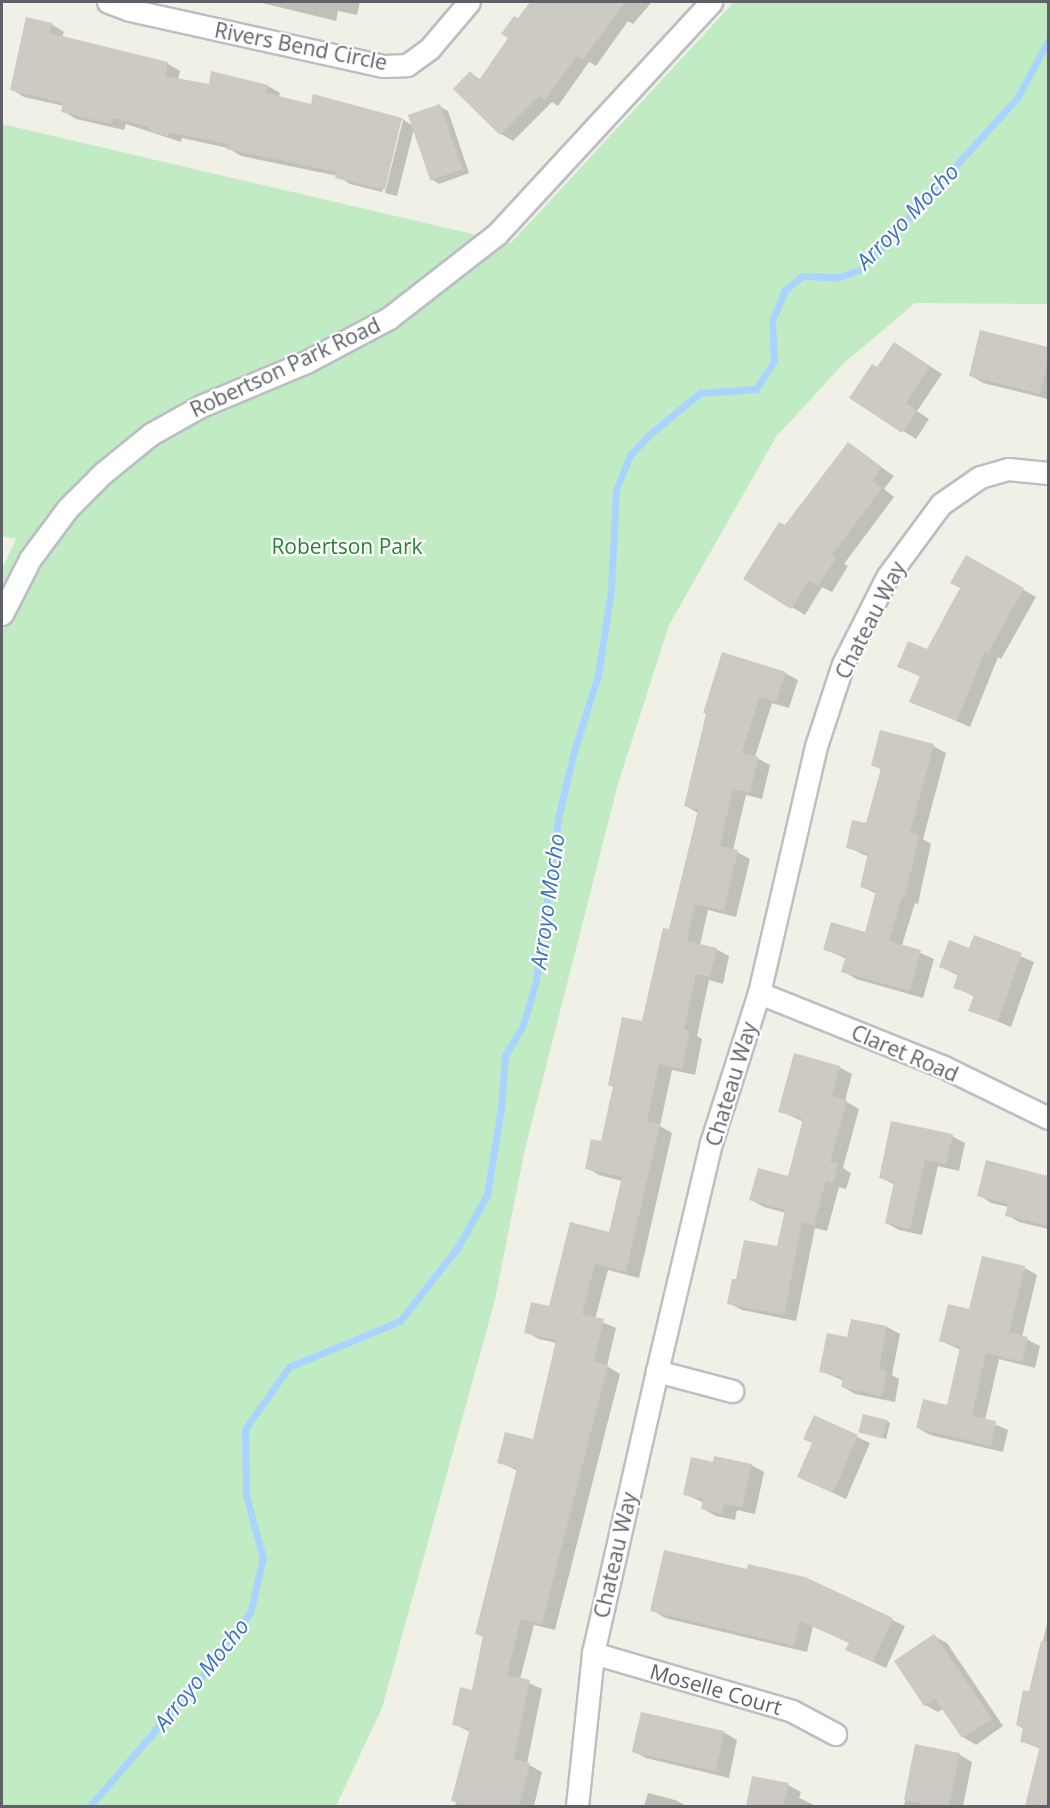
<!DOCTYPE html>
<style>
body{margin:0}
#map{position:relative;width:1050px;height:1808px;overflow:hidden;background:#f1f0e6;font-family:"Open Sans",sans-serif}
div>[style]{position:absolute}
.green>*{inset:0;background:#c1ebc3}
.shadow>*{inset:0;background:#0003}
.stream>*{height:7px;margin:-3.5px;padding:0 3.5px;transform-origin:3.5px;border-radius:3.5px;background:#a9d4ff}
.building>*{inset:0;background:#cdcac3;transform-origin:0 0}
.roads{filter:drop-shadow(2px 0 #bbbec3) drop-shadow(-2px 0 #bbbec3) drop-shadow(0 2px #bbbec3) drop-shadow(0 -2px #bbbec3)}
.street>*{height:21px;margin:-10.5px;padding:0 10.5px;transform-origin:10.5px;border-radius:10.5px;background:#fff}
span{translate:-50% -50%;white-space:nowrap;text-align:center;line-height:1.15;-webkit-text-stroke:4.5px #fff;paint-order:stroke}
.street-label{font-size:21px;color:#5e6268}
.park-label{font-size:21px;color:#2a8234}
.water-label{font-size:22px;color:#3972be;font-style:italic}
.frame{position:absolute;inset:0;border:3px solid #5e6268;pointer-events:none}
</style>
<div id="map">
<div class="green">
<i style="clip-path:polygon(734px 2px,1048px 2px,1048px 304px,915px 303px,843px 364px,776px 437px,669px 625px,618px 784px,525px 1149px,495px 1300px,382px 1708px,336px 1806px,2px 1806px,2px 569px,16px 539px,2px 536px,2px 124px,511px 243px)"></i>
</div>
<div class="shadow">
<i style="clip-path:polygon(258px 2px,360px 2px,357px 15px,338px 11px,336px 21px)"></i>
<i style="clip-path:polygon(532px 2px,652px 2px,633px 24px,628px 21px,596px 66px,589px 62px,558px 106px,552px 102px,513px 141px,501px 134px,470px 73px,481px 80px)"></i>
<i style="clip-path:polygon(51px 24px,64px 32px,62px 37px,168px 64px,180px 71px,178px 80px,210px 86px,268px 86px,280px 93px,279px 97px,312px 105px,314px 96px,402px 119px,413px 126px,439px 106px,448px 111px,469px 173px,439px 184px,431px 179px,414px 129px,397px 196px,385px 193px,403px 120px,400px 120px,382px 192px,350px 184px,338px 176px,241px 156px,228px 148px,182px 138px,181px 142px,126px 124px,124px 130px,76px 119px,63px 111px,64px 106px,24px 97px,11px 89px)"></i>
<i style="clip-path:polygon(982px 331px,1048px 348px,1048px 399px,983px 383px,970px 375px)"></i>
<i style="clip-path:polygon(907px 351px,942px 374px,917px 411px,929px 419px,916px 439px,851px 397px,878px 369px)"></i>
<i style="clip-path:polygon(848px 444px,894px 476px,884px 489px,894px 497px,844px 564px,848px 566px,832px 592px,822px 587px,805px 615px,745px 578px)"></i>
<i style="clip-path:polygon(967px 557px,1036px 597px,1001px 659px,998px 657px,970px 727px,911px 701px,921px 677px,899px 666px,927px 651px,962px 588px)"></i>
<i style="clip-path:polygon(785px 673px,798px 680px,789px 708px,772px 703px,755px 757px,770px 765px,762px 799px,746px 795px,733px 850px,750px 859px,736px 917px,708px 910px,700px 945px,716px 949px,729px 956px,723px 984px,709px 980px,697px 1036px,702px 1039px,695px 1075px,672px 1070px,660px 1126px,672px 1133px,639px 1278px,608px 1270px,595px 1319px,616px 1328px,607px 1366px,620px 1374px,555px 1630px,534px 1625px,520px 1679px,542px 1689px,527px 1764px,542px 1772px,534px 1806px,455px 1806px,456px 1802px,452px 1800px,470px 1732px,454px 1724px,473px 1691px,485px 1638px,477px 1634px,518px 1471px,499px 1462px,534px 1441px,557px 1343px,539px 1339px,526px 1332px,550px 1308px,610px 1234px,622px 1181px,599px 1175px,587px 1168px,602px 1143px,614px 1087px,609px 1085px,643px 1023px,670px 931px,698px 813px,686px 806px,707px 715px)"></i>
<i style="clip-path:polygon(933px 746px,946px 753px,923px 839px,931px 844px,918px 904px,915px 903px,902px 945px,934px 959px,923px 998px,856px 979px,843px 971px,847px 959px,824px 949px,866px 934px,877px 894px,862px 887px,869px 857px,847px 847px,867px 825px,882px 770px,873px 765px)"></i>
<i style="clip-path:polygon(975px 937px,1034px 962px,1011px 1027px,970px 1010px,975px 997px,955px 987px,959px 976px,941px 967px,970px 950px)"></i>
<i style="clip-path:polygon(839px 1067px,852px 1074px,845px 1101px,859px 1109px,843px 1168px,851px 1173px,846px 1189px,839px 1187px,827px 1231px,815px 1228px,796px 1321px,742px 1310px,729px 1303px,737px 1281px,778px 1248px,786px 1213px,764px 1207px,751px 1200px,789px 1178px,804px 1122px,780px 1111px)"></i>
<i style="clip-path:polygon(952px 1136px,965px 1143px,959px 1171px,938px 1166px,922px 1235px,899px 1230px,886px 1223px,895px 1185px,880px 1177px)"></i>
<i style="clip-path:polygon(987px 1162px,1048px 1177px,1048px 1229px,1019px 1222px,1007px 1215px,1009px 1207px,991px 1203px,979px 1195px)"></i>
<i style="clip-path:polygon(1025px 1268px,1037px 1275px,1022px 1337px,1040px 1346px,1035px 1368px,999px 1359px,985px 1420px,1008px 1430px,1003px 1452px,930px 1435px,918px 1428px,948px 1407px,961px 1350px,941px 1341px,970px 1311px)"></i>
<i style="clip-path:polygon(852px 1320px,887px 1327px,900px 1334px,892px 1375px,899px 1379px,895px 1402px,855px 1394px,843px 1387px,844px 1381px,821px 1371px,848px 1338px)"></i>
<i style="clip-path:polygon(815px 1417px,870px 1443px,846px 1499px,799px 1477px,813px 1443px)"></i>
<i style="clip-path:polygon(887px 1421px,890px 1423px,886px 1439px,863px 1433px)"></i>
<i style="clip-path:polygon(714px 1464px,751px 1465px,764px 1472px,755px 1514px,737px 1510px,735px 1520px,716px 1516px,703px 1509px,704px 1503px,685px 1494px)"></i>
<i style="clip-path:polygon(748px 1570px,804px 1579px,905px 1626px,886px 1668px,847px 1650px,850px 1643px,813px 1626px,807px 1652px,665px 1618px,652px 1610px)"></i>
<i style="clip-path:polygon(1048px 1619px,1048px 1806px,1027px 1806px,1041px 1749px,1021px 1741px,1024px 1729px,1017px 1725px,1031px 1693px)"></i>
<i style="clip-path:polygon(934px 1636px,947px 1643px,1003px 1726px,976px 1745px,963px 1737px,944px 1708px,938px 1712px,925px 1705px)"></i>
<i style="clip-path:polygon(725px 1733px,737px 1740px,729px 1778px,646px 1758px,633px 1751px)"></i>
<i style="clip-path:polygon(916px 1746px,960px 1755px,972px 1762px,963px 1806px,904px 1806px)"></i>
<i style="clip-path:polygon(753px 1778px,788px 1785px,801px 1792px,799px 1798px,816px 1806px,747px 1806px)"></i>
<i style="clip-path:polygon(648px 1793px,675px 1800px,687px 1806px,644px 1806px)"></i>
</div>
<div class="stream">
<i style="left:90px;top:1806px;width:165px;rotate:-49.2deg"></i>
<i style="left:198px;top:1681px;width:86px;rotate:-52.6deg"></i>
<i style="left:250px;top:1613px;width:57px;rotate:-76.7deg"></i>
<i style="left:263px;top:1558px;width:65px;rotate:-105.1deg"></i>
<i style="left:246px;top:1495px;width:66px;rotate:-90.9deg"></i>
<i style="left:245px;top:1429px;width:76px;rotate:-54.6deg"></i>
<i style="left:289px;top:1367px;width:120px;rotate:-22.5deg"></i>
<i style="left:400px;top:1321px;width:94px;rotate:-51.9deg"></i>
<i style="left:458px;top:1247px;width:60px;rotate:-60.9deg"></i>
<i style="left:487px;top:1195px;width:88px;rotate:-80.9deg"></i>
<i style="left:501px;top:1108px;width:52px;rotate:-85.6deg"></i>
<i style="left:505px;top:1056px;width:36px;rotate:-60deg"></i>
<i style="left:523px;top:1025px;width:46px;rotate:-73.5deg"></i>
<i style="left:536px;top:981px;width:169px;rotate:-82.2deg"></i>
<i style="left:559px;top:814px;width:65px;rotate:-76.6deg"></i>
<i style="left:574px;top:751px;width:80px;rotate:-72.5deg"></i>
<i style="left:598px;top:675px;width:85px;rotate:-81.2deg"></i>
<i style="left:611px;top:591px;width:101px;rotate:-87.2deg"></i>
<i style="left:616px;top:490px;width:38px;rotate:-68deg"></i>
<i style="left:630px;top:455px;width:29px;rotate:-46deg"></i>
<i style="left:650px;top:434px;width:65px;rotate:-39.4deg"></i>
<i style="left:700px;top:393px;width:56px;rotate:-4.1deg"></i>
<i style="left:756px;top:389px;width:33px;rotate:-57deg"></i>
<i style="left:774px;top:361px;width:40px;rotate:-92.9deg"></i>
<i style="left:772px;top:321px;width:34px;rotate:-67deg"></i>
<i style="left:785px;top:290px;width:22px;rotate:-39deg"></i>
<i style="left:802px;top:276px;width:36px;rotate:2deg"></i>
<i style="left:838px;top:277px;width:25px;rotate:-18deg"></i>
<i style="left:862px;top:269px;width:231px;rotate:-47.8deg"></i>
<i style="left:1017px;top:98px;width:65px;rotate:-61.5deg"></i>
</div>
<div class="building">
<i style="clip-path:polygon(530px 2px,625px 2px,583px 60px,577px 56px,545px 100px,539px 96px,500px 135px,453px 89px,470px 71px,479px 80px,508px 38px,501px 34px,514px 16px,518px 18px)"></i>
<i style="clip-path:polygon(26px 17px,52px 23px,50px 33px,168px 62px,165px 76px,209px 84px,211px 71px,268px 85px,266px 93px,311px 104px,313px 94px,402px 118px,385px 190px,335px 178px,337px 172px,226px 149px,228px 144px,169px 132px,168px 136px,148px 131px,149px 127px,113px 118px,111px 124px,61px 112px,63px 103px,10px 90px)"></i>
<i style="left:440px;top:104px;width:69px;height:34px;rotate:71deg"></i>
<i style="clip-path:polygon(980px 330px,1048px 347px,1048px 361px,1040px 394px,969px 376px)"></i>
<i style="clip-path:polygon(894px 342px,930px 366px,906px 403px,917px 411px,902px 433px,849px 398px,872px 364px,877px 367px)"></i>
<i style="clip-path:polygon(848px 442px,882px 467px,872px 481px,882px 488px,832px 555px,836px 558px,818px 586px,809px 580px,791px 609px,743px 579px,779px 522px,785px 525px)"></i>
<i style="clip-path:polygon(966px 555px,1024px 588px,988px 653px,985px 651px,957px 721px,909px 702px,920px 676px,897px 667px,908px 641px,927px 649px,960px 588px,950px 583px)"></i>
<i style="clip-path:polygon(722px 652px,786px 672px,776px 702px,759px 697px,742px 753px,758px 757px,750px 793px,733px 789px,720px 846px,738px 850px,724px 911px,695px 904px,687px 941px,717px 948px,710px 977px,696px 974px,684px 1030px,690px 1031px,682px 1069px,659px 1064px,647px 1121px,660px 1124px,626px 1272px,595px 1264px,582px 1314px,604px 1319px,594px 1362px,608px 1365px,542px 1624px,521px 1619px,507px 1675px,530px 1680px,514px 1759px,530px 1763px,519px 1806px,472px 1806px,451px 1801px,470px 1728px,452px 1725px,460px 1687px,472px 1690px,483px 1636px,475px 1634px,517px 1468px,497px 1463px,505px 1432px,533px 1439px,556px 1340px,524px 1333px,531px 1302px,549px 1306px,570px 1222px,609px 1232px,622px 1177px,585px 1169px,591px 1139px,601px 1141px,613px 1086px,608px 1085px,622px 1017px,642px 1021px,663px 928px,669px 929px,698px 810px,684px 806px,706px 714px,703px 713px)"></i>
<i style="clip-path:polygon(880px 730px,934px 744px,910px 833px,919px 835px,905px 898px,902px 897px,889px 941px,921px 950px,910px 991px,841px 972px,846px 956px,823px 950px,831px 922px,865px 932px,876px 891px,860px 887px,868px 853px,846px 848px,852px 820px,866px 823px,881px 768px,871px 766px)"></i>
<i style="clip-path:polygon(974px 935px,1022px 953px,998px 1021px,968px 1011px,974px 995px,953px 988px,958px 974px,939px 967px,949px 940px,969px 948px)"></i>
<i style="clip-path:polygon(794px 1053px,840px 1066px,832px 1096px,847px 1100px,830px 1162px,838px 1164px,833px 1183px,826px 1181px,814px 1225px,802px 1222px,784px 1315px,727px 1304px,732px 1279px,736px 1279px,744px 1240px,777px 1246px,785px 1210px,749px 1200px,758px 1168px,788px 1176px,803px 1119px,778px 1112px)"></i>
<i style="clip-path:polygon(891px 1121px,953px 1134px,946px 1164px,925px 1160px,910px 1229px,885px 1223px,894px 1182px,879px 1178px)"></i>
<i style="clip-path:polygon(986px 1160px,1048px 1176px,1048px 1226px,1005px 1216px,1008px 1204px,977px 1196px)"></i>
<i style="clip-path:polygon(982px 1256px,1025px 1266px,1009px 1332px,1028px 1337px,1022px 1362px,986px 1353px,972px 1416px,996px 1421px,991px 1446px,916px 1428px,923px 1399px,947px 1405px,960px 1347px,939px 1341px,948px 1304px,969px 1309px)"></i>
<i style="clip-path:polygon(851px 1319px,887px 1326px,879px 1369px,887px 1371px,882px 1396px,841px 1387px,843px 1377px,819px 1372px,827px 1333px,847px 1337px)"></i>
<i style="left:863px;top:1414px;width:25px;height:19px;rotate:14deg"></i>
<i style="clip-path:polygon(814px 1415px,858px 1435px,833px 1493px,797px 1477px,812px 1443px,803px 1439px)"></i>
<i style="clip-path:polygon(714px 1456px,752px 1464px,742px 1507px,724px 1504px,722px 1514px,701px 1509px,703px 1499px,683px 1495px,691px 1457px,713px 1462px)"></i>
<i style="clip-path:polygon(664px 1550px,747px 1569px,748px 1564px,805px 1577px,893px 1618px,873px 1662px,845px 1650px,849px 1643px,800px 1621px,794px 1646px,650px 1611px)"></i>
<i style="clip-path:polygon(934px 1634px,992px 1719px,962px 1738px,935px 1699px,924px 1706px,894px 1661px)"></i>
<i style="clip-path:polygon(1041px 1641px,1048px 1642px,1048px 1806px,1025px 1806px,1040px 1746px,1020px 1742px,1023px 1727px,1016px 1725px,1023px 1690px,1029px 1691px)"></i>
<i style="left:641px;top:1712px;width:86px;height:41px;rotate:13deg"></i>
<i style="clip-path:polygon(915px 1744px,960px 1753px,949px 1806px,919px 1806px,920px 1803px,904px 1800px)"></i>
<i style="clip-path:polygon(752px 1776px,789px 1783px,783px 1806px,746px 1806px)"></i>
</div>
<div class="roads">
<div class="street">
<i style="left:108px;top:2px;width:23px;rotate:20deg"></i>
<i style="left:130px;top:10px;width:259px;rotate:12.5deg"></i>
<i style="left:383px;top:66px;width:24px;rotate:-2deg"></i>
<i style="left:407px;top:65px;width:29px;rotate:-36deg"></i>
<i style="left:430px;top:48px;width:60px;rotate:-49.7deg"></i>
<i style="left:2px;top:614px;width:62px;rotate:-63deg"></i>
<i style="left:30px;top:559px;width:62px;rotate:-53.5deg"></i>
<i style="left:67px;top:509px;width:51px;rotate:-45deg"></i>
<i style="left:103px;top:473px;width:62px;rotate:-39.1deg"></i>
<i style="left:151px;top:434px;width:57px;rotate:-29.2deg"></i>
<i style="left:201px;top:406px;width:114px;rotate:-22.7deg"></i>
<i style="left:306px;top:362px;width:94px;rotate:-27.9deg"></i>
<i style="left:389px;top:318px;width:137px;rotate:-37.9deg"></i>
<i style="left:497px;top:234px;width:316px;rotate:-47.3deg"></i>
<i style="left:759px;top:993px;width:199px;rotate:21.8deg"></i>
<i style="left:944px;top:1067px;width:116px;rotate:26.1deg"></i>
<i style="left:657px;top:1371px;width:78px;rotate:14.9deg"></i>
<i style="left:593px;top:1653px;width:207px;rotate:16.2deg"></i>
<i style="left:792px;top:1711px;width:49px;rotate:28.1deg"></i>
<i style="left:577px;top:1806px;width:154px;rotate:-84deg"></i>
<i style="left:593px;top:1653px;width:289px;rotate:-77.2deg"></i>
<i style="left:657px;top:1371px;width:234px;rotate:-76.7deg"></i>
<i style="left:711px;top:1143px;width:157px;rotate:-72.3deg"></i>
<i style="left:759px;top:993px;width:253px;rotate:-77deg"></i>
<i style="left:816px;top:746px;width:86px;rotate:-71.8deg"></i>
<i style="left:843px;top:664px;width:97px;rotate:-63.2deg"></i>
<i style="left:887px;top:577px;width:91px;rotate:-53.5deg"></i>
<i style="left:941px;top:504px;width:47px;rotate:-34.7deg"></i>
<i style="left:980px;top:477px;width:29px;rotate:-16deg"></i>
<i style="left:1008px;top:469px;width:40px;rotate:5.7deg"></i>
</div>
</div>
<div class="street-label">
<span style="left:301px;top:46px;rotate:11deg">Rivers Bend Circle</span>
<span style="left:285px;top:367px;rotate:-25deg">Robertson Park Road</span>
<span style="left:870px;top:620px;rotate:-63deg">Chateau Way</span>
<span style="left:905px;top:1053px;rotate:23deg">Claret Road</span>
<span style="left:731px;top:1084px;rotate:-73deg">Chateau Way</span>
<span style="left:615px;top:1555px;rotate:-77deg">Chateau Way</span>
<span style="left:716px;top:1689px;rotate:16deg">Moselle Court</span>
</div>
<div class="park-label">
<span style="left:347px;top:546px">Robertson Park</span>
</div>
<div class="water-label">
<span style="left:907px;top:216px;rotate:-46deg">Arroyo Mocho</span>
<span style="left:547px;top:901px;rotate:-82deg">Arroyo Mocho</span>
<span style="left:201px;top:1674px;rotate:-51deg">Arroyo Mocho</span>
</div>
<div class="frame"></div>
</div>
